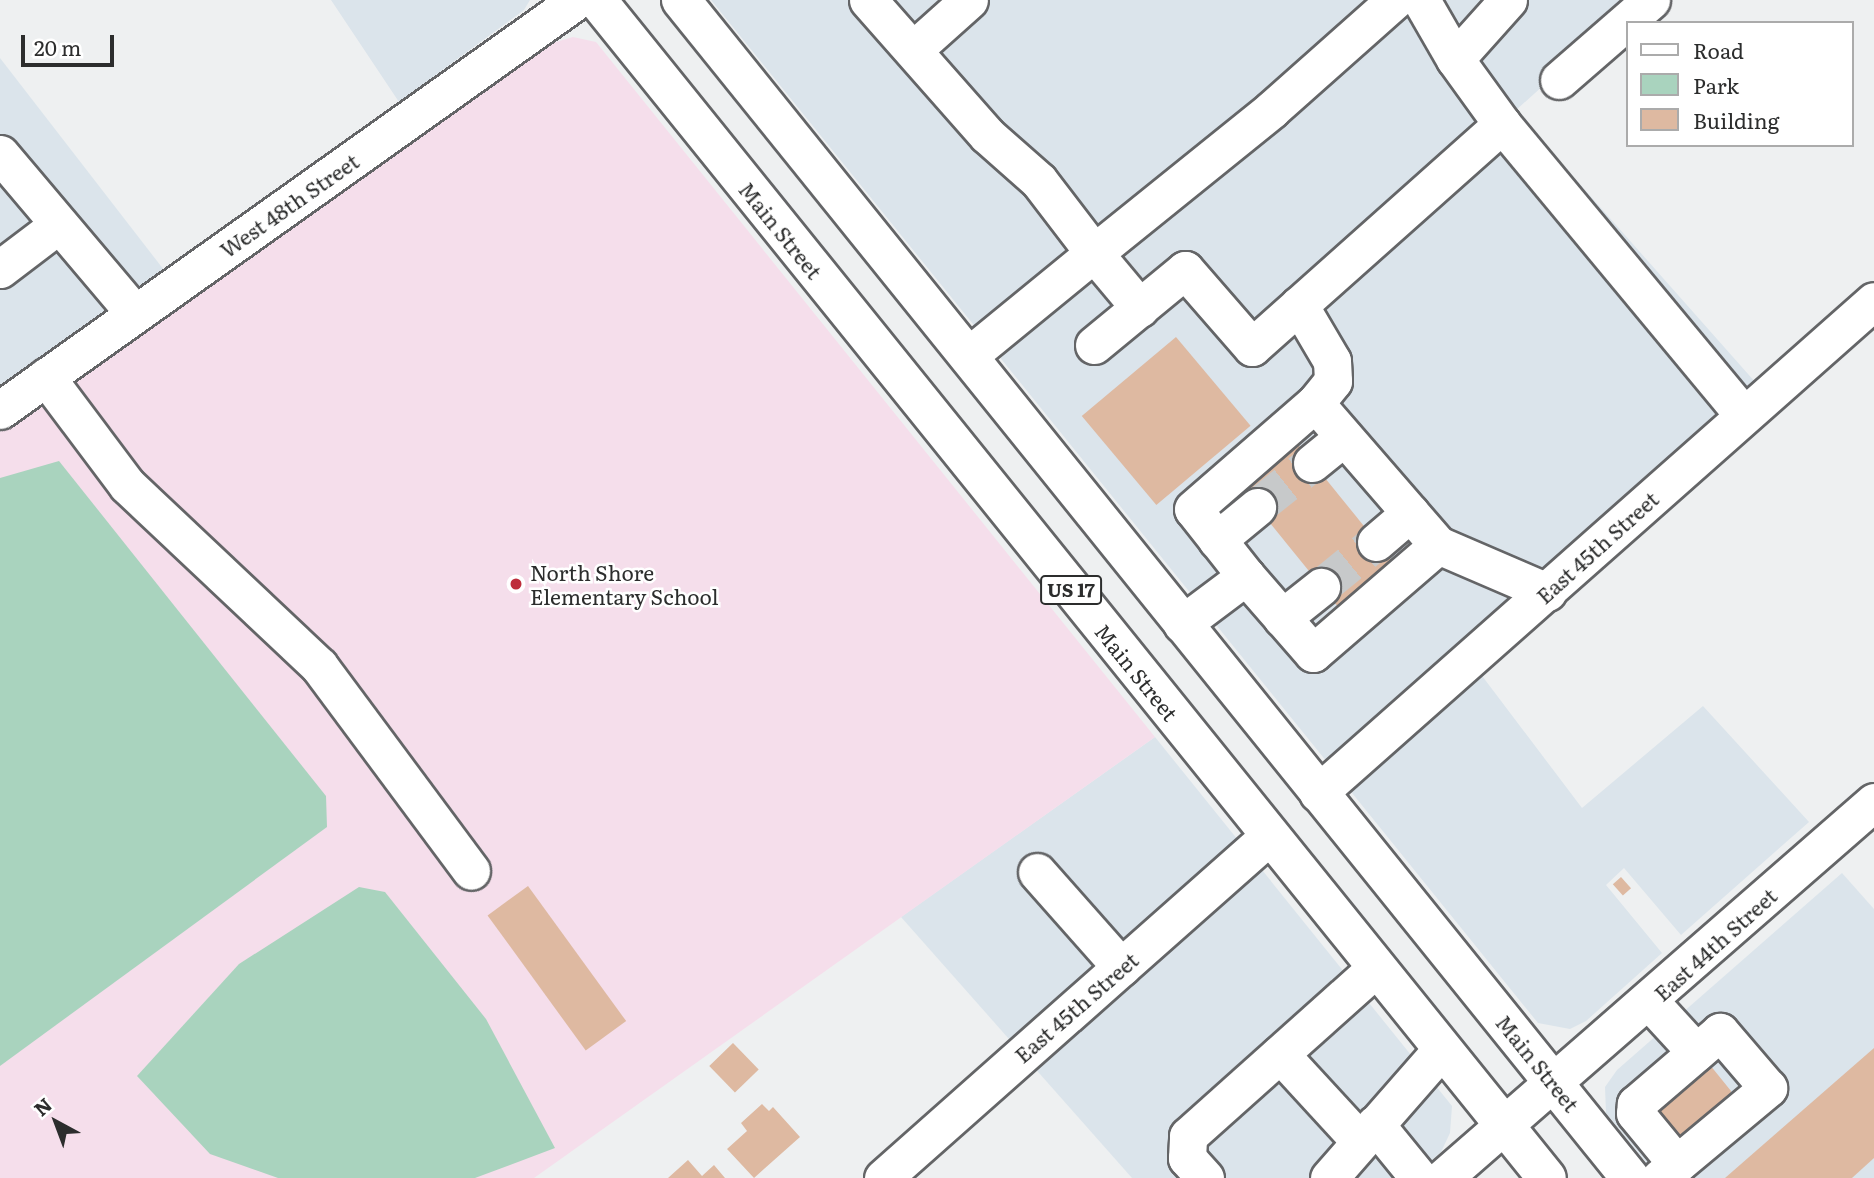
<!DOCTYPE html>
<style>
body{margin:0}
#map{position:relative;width:1874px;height:1178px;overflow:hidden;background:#eef0f1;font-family:Literata,serif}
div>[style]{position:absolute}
.built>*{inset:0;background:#dbe4eb}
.education>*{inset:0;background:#f5deeb}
.green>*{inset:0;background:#a9d3be}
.building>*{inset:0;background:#deb9a1;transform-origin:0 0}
.minor-tunnel>*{height:37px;margin-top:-18.5px;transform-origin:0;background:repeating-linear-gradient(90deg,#c7c9ca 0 37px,transparent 0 55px)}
.roads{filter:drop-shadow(2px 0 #646567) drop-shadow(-2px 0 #646567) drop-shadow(0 2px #646567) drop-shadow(0 -2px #646567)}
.minor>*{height:37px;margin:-18.5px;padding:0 18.5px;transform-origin:18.5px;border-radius:18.5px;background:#fff}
.major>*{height:38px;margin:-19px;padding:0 19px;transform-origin:19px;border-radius:19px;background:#fff}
.dots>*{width:19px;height:19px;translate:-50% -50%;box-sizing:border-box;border:4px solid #fff;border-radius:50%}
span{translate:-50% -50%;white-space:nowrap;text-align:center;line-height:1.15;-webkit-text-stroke:5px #fff;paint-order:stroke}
.shield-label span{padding:2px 5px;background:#fff;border:2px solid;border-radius:5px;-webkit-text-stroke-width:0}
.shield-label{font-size:19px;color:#2c2d2d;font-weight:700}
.street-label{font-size:21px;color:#2c2d2d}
.poi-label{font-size:21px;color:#2c2d2d}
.left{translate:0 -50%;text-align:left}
.legend{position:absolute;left:1626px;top:21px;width:228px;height:126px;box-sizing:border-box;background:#fff;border:2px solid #ababab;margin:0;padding:9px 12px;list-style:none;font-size:21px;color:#2c2d2d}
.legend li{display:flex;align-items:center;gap:14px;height:35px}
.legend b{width:35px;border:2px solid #ababab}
.north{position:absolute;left:21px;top:1087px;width:70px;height:70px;-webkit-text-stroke:5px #fff;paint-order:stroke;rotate:319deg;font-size:19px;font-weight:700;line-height:28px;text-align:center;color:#2c2d2d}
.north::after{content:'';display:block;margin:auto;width:24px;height:32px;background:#2c2d2d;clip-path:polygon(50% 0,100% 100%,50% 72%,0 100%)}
.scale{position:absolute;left:21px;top:35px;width:93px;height:32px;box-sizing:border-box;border:4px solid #2c2d2d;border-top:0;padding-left:9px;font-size:21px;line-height:24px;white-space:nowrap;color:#2c2d2d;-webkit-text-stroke:5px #fff;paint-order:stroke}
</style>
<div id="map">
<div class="built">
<i style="clip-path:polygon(331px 0,530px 0,524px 10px,399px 102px)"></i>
<i style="clip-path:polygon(711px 0,1638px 0,1515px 111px,1756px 383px,1461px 648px,1582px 808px,1703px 706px,1809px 822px,1681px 935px,1624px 868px,1606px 885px,1662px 953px,1586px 1021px,1570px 1029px,1538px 1023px)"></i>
<i style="clip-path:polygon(0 58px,164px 270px,0 387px)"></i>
<i style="clip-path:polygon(1155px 737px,1452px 1106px,1450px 1133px,1441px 1152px,1411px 1178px,1132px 1178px,901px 917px)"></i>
<i style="clip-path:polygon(1842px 873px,1874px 909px,1874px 1178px,1659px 1178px,1606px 1113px,1605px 1087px,1617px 1070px)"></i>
</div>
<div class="education">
<i style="clip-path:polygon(573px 37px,596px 42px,1155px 737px,534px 1178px,0 1178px,0 432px,549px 44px)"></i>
</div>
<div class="green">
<i style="clip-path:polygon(59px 461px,326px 796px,327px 827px,0 1066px,0 478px)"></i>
<i style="clip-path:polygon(359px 887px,385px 892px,486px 1019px,555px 1148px,475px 1178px,278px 1178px,210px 1154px,137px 1076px,239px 964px)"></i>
</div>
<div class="building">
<i style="left:1176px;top:337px;width:116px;height:123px;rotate:50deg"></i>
<i style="left:1291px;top:436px;width:168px;height:71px;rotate:51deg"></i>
<i style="left:1621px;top:877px;width:15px;height:11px;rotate:48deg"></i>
<i style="left:528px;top:886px;width:167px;height:50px;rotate:54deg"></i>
<i style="left:733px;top:1043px;width:37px;height:33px;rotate:46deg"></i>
<i style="clip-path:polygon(1874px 1048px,1874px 1158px,1852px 1178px,1725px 1178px)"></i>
<i style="clip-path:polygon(1710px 1065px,1731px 1091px,1726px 1112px,1681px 1148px,1652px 1113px,1699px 1068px,1703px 1071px)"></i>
<i style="clip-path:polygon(762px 1104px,769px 1111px,773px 1107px,800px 1137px,754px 1178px,727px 1149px,747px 1131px,741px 1123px)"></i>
<i style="clip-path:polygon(688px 1160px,702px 1176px,714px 1165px,725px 1178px,668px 1178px)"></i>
</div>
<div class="minor-tunnel">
<i style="left:1257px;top:507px;width:70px;rotate:-38.7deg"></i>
<i style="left:1321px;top:587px;width:71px;rotate:-39.3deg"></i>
</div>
<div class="roads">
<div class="minor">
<i style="left:868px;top:0;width:180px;rotate:48.6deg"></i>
<i style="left:987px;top:135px;width:69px;rotate:41.5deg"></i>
<i style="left:1039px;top:181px;width:91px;rotate:52.6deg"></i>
<i style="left:1094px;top:253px;width:163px;rotate:140.7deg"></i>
<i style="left:1421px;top:0;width:68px;rotate:60deg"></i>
<i style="left:1508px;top:0;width:79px;rotate:131.9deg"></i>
<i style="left:1455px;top:59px;width:80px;rotate:54.1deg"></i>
<i style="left:1502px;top:124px;width:378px;rotate:50.3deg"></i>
<i style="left:913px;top:50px;width:75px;rotate:-41.8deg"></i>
<i style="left:1559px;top:80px;width:122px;rotate:-41deg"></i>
<i style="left:0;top:154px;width:209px;rotate:49.8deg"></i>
<i style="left:0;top:269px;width:73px;rotate:-37.2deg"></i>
<i style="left:1299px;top:305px;width:65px;rotate:59.5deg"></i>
<i style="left:1332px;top:361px;width:20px;rotate:87deg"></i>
<i style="left:1333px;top:381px;width:28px;rotate:129deg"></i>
<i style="left:1140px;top:308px;width:72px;rotate:-129.9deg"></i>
<i style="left:1094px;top:253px;width:228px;rotate:-38.9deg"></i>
<i style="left:1271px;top:110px;width:166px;rotate:-41.6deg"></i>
<i style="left:1094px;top:345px;width:118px;rotate:-39.5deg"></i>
<i style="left:1185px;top:270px;width:102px;rotate:49deg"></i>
<i style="left:1252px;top:347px;width:335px;rotate:-41.7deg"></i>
<i style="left:46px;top:377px;width:135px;rotate:53.1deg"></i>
<i style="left:127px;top:485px;width:264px;rotate:43.3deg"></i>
<i style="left:319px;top:666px;width:255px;rotate:53.4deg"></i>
<i style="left:0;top:410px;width:708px;rotate:-35.4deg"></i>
<i style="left:1312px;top:463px;width:41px;rotate:-39.1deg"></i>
<i style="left:1217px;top:540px;width:52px;rotate:-39.5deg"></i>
<i style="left:1376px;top:542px;width:45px;rotate:-40.5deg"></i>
<i style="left:1246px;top:576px;width:102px;rotate:49deg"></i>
<i style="left:1313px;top:653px;width:165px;rotate:-40.8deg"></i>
<i style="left:1282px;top:618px;width:50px;rotate:-38.5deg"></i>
<i style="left:1182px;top:624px;width:80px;rotate:-36.9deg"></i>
<i style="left:1246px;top:576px;width:85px;rotate:-128.3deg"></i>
<i style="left:1193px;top:509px;width:162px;rotate:-41deg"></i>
<i style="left:1315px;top:403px;width:188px;rotate:49.1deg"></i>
<i style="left:1438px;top:545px;width:119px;rotate:23.3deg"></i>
<i style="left:1318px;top:793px;width:742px;rotate:-41.51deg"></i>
<i style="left:1037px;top:872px;width:127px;rotate:48.5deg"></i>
<i style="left:1650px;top:1002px;width:68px;rotate:47.4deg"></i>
<i style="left:1280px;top:1054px;width:117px;rotate:47.4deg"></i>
<i style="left:1375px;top:1124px;width:70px;rotate:50.8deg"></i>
<i style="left:883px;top:1178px;width:516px;rotate:-41.54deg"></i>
<i style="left:1205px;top:1178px;width:27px;rotate:-132deg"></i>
<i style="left:1187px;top:1158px;width:22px;rotate:-87deg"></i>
<i style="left:1188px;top:1136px;width:252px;rotate:-41.8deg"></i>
<i style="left:1329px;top:1178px;width:171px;rotate:-48.8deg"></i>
<i style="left:1443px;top:1178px;width:572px;rotate:-41.1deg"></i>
<i style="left:1660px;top:1178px;width:141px;rotate:-39.8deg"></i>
<i style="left:1768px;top:1088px;width:74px;rotate:-130.6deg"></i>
<i style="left:1720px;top:1032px;width:111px;rotate:139.4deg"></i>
<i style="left:1636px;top:1104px;width:9px;rotate:96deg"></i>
<i style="left:1635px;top:1113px;width:66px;rotate:50.5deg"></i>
</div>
<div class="major">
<i style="left:597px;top:0;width:1513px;rotate:51.12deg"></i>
<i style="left:681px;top:0;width:1513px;rotate:51.14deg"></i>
</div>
</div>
<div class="dots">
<i style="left:516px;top:584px;background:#be2d3b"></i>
</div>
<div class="shield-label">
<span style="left:1071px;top:590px">US 17</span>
</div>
<div class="street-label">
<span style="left:289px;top:205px;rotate:-35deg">West 48th Street</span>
<span style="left:781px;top:230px;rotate:51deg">Main Street</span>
<span style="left:1597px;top:547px;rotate:-42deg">East 45th Street</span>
<span style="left:1137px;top:672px;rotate:51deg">Main Street</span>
<span style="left:1715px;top:944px;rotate:-42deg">East 44th Street</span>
<span style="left:1076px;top:1007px;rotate:-41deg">East 45th Street</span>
<span style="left:1538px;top:1063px;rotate:51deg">Main Street</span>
</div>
<div class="poi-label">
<span class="left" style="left:530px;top:584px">North Shore<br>Elementary School</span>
</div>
<ul class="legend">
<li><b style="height:9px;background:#fff"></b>Road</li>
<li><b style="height:19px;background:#a9d3be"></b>Park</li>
<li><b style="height:19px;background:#deb9a1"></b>Building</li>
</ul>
<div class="north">N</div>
<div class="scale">20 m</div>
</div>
